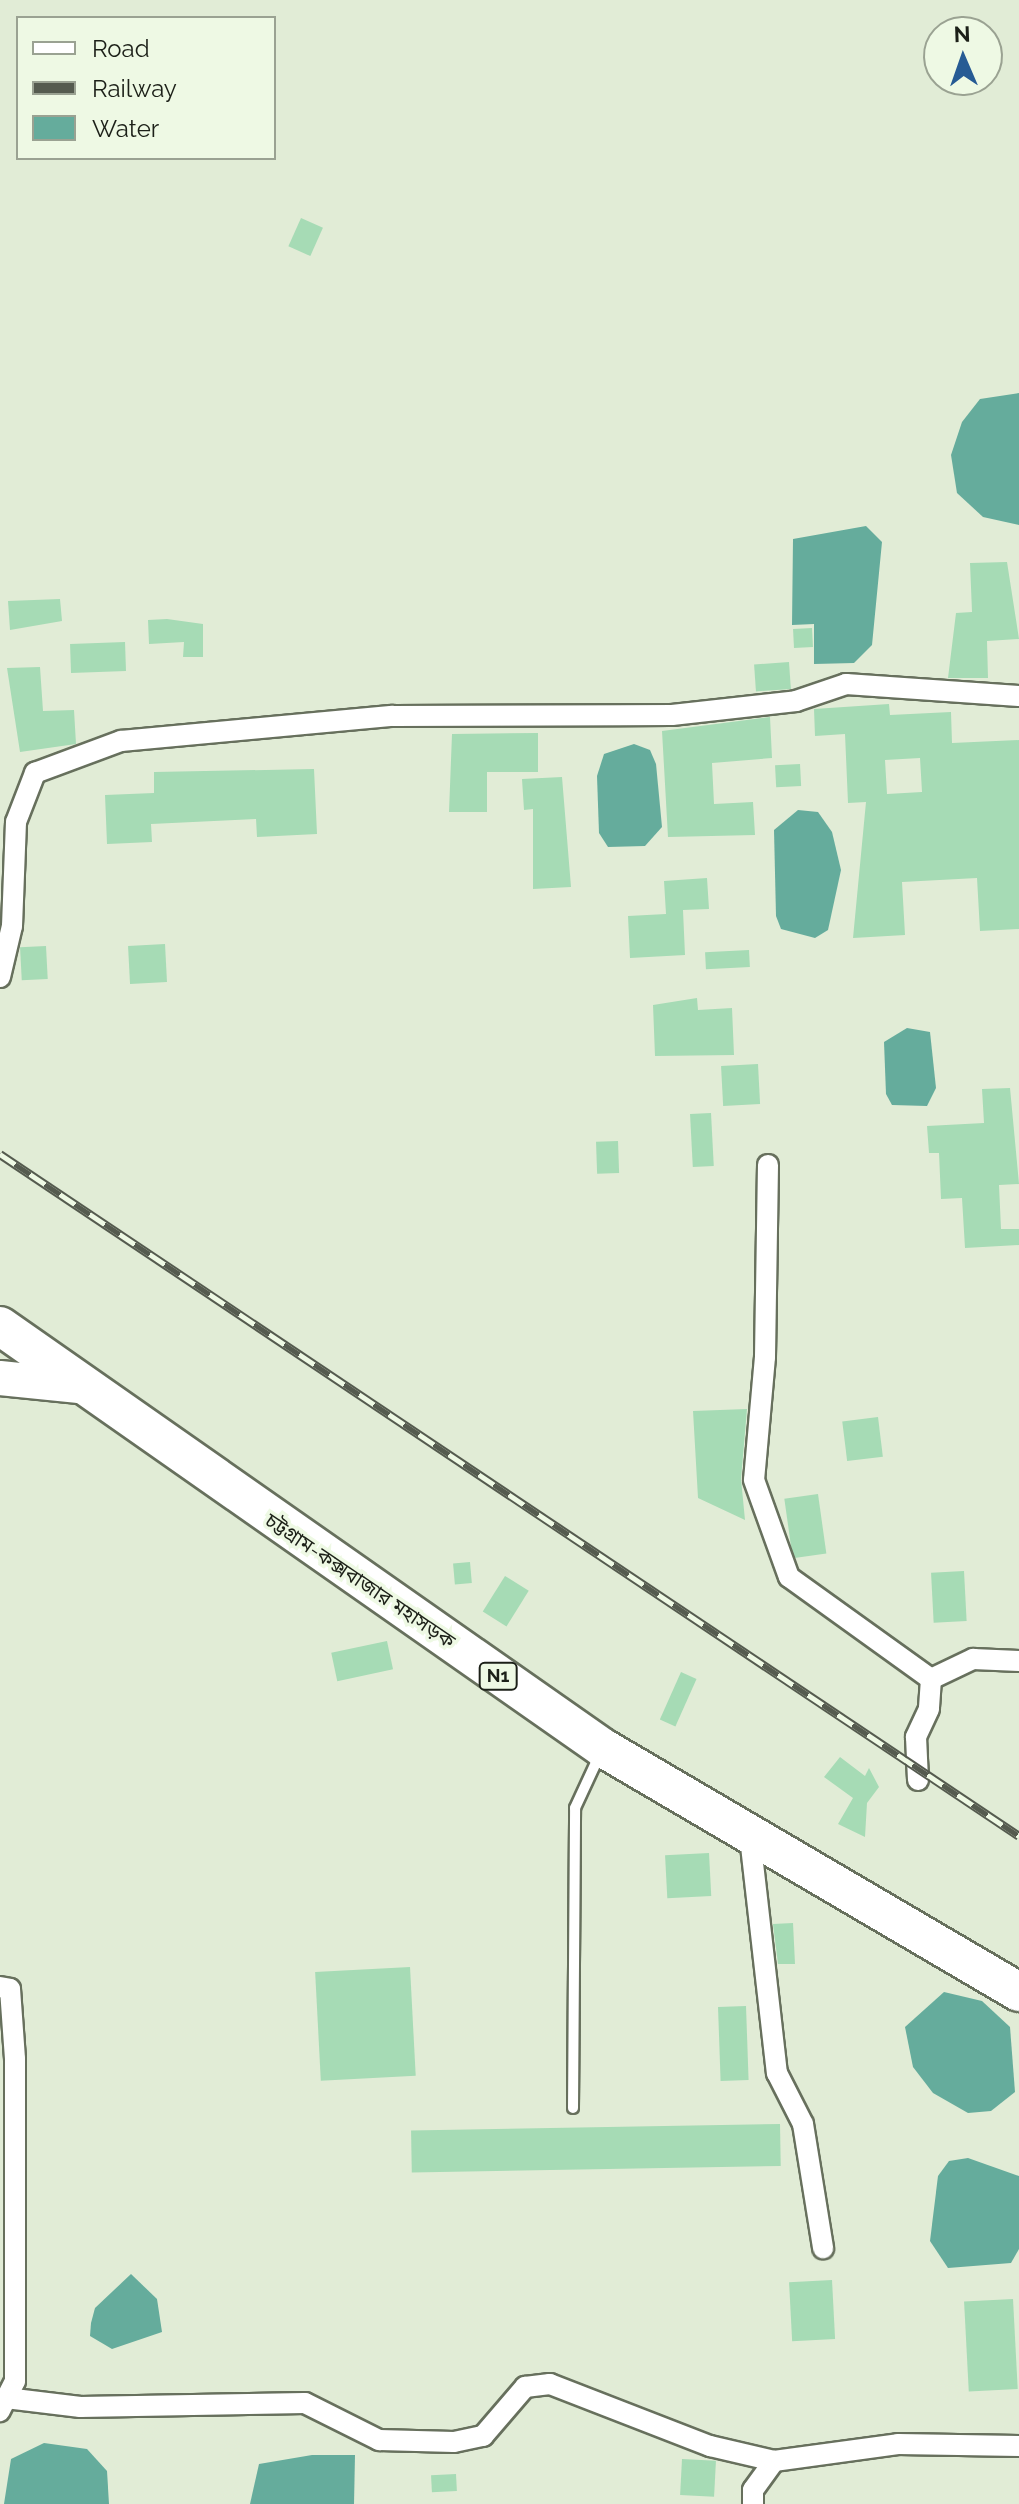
<!DOCTYPE html>
<meta charset="utf-8">
<style>
body{margin:0}
#map{position:relative;width:1019px;height:2504px;overflow:hidden;background:#e1ecd6;font-family:Raleway,"Noto Sans Bengali",sans-serif}
div>[style]{position:absolute}
.water>*{inset:0;background:#65ac9c}
.building>*{inset:0;background:#a6dbb5;transform-origin:0 0}
.roads{filter:drop-shadow(2px 0 #67705d) drop-shadow(-2px 0 #67705d) drop-shadow(0 2px #67705d) drop-shadow(0 -2px #67705d)}
.lane>*{height:10px;margin:-5px;padding:0 5px;transform-origin:5px;border-radius:5px;background:#fff}
.street>*{height:20px;margin:-10px;padding:0 10px;transform-origin:10px;border-radius:10px;background:#fff}
.primary>*{height:34px;margin:-17px;padding:0 17px;transform-origin:17px;border-radius:17px;background:#fff}
.highway>*{height:38px;margin:-19px;padding:0 19px;transform-origin:19px;border-radius:19px;background:#fff}
.rail>*{height:9px;margin-top:-4.5px;transform-origin:0;background:repeating-linear-gradient(90deg,#eef9e4 0 18px,#555b4f 0 36px);box-sizing:border-box;border-block:2px solid #555b4f}
span{translate:-50% -50%;white-space:nowrap;text-align:center;line-height:1.15;-webkit-text-stroke:7px #eef9e4;paint-order:stroke}
.shield-label span{padding:2px 6px;background:#eef9e4;border:2px solid;border-radius:6px;-webkit-text-stroke-width:0}
.shield-label{font-size:18px;color:#1c2018;font-weight:700}
.street-label{font-size:20px;color:#1c2018}
.legend{position:absolute;left:16px;top:16px;width:260px;height:144px;box-sizing:border-box;background:#eef9e4;border:2px solid #9aa292;margin:0;padding:10px 14px;list-style:none;font-size:24px;color:#1c2018}
.legend li{display:flex;align-items:center;gap:16px;height:40px}
.legend b{width:40px;border:2px solid #9aa292}
.north{position:absolute;left:923px;top:16px;width:80px;height:80px;box-sizing:border-box;background:#eef9e4;border:2px solid #9aa292;border-radius:50%;rotate:358deg;font-size:22px;font-weight:700;line-height:32px;text-align:center;color:#1c2018}
.north::after{content:'';display:block;margin:auto;width:28px;height:36px;background:#265b94;clip-path:polygon(50% 0,100% 100%,50% 72%,0 100%)}
</style>
<div id="map">
<div class="water">
<i style="clip-path:polygon(1019px 393px,1019px 525px,983px 517px,957px 493px,951px 455px,962px 422px,980px 399px)"></i>
<i style="clip-path:polygon(866px 526px,882px 542px,872px 645px,854px 663px,814px 664px,814px 624px,792px 625px,793px 539px)"></i>
<i style="clip-path:polygon(634px 744px,650px 750px,656px 764px,662px 827px,645px 846px,608px 847px,599px 833px,597px 776px,604px 754px)"></i>
<i style="clip-path:polygon(798px 810px,818px 812px,832px 832px,841px 870px,828px 930px,815px 938px,781px 929px,776px 916px,774px 830px)"></i>
<i style="clip-path:polygon(907px 1028px,930px 1032px,936px 1088px,927px 1106px,892px 1105px,886px 1094px,884px 1042px)"></i>
<i style="clip-path:polygon(944px 1992px,982px 2001px,1010px 2027px,1015px 2092px,991px 2111px,968px 2113px,933px 2093px,913px 2067px,905px 2027px)"></i>
<i style="clip-path:polygon(968px 2158px,1019px 2176px,1019px 2249px,1011px 2263px,948px 2268px,930px 2241px,938px 2176px,949px 2161px)"></i>
<i style="clip-path:polygon(131px 2274px,157px 2299px,162px 2332px,112px 2349px,90px 2336px,91px 2323px,95px 2308px)"></i>
<i style="clip-path:polygon(44px 2443px,87px 2449px,107px 2471px,109px 2504px,4px 2504px,11px 2459px)"></i>
<i style="clip-path:polygon(312px 2455px,355px 2455px,354px 2504px,250px 2504px,259px 2464px)"></i>
</div>
<div class="building">
<i style="left:301px;top:218px;width:24px;height:31px;rotate:24deg"></i>
<i style="clip-path:polygon(1007px 562px,1019px 639px,987px 641px,988px 678px,948px 678px,956px 613px,972px 612px,970px 563px)"></i>
<i style="clip-path:polygon(60px 599px,62px 621px,10px 630px,8px 601px)"></i>
<i style="clip-path:polygon(167px 619px,203px 624px,203px 657px,183px 657px,184px 642px,149px 644px,148px 620px)"></i>
<i style="left:812px;top:628px;width:19px;height:19px;rotate:87deg"></i>
<i style="left:125px;top:642px;width:29px;height:55px;rotate:88deg"></i>
<i style="left:789px;top:662px;width:27px;height:35px;rotate:86deg"></i>
<i style="clip-path:polygon(40px 667px,43px 711px,74px 710px,76px 744px,20px 752px,7px 668px)"></i>
<i style="clip-path:polygon(evenodd,889px 704px,890px 715px,951px 712px,952px 743px,1019px 740px,1019px 929px,980px 931px,977px 878px,902px 882px,905px 935px,853px 938px,866px 802px,848px 803px,845px 734px,815px 736px,814px 709px,889px 704px,920px 758px,922px 792px,887px 794px,885px 760px,920px 758px)"></i>
<i style="clip-path:polygon(770px 717px,772px 758px,712px 763px,714px 804px,753px 802px,755px 835px,668px 837px,662px 731px)"></i>
<i style="clip-path:polygon(538px 733px,538px 772px,487px 772px,487px 812px,449px 812px,452px 734px)"></i>
<i style="left:800px;top:764px;width:22px;height:25px;rotate:87deg"></i>
<i style="clip-path:polygon(314px 769px,317px 834px,257px 837px,256px 819px,151px 824px,152px 842px,107px 844px,105px 795px,154px 793px,154px 772px)"></i>
<i style="clip-path:polygon(562px 777px,571px 887px,533px 889px,533px 809px,524px 810px,522px 779px)"></i>
<i style="clip-path:polygon(707px 878px,709px 909px,683px 910px,685px 955px,630px 958px,628px 916px,666px 914px,664px 881px)"></i>
<i style="left:165px;top:944px;width:38px;height:37px;rotate:87deg"></i>
<i style="left:46px;top:946px;width:33px;height:26px;rotate:87deg"></i>
<i style="left:749px;top:950px;width:17px;height:44px;rotate:87deg"></i>
<i style="clip-path:polygon(697px 998px,698px 1010px,732px 1008px,734px 1055px,655px 1056px,653px 1005px)"></i>
<i style="left:758px;top:1064px;width:40px;height:37px;rotate:87deg"></i>
<i style="clip-path:polygon(1010px 1088px,1019px 1184px,999px 1185px,1001px 1229px,1019px 1229px,1019px 1245px,965px 1248px,962px 1198px,941px 1199px,939px 1153px,929px 1153px,927px 1126px,984px 1123px,982px 1089px)"></i>
<i style="left:711px;top:1113px;width:53px;height:21px;rotate:87deg"></i>
<i style="left:618px;top:1141px;width:32px;height:22px;rotate:88deg"></i>
<i style="clip-path:polygon(747px 1409px,741px 1479px,745px 1520px,698px 1498px,693px 1411px)"></i>
<i style="left:878px;top:1417px;width:40px;height:36px;rotate:83deg"></i>
<i style="left:818px;top:1494px;width:60px;height:34px;rotate:82deg"></i>
<i style="left:470px;top:1562px;width:21px;height:17px;rotate:85deg"></i>
<i style="left:964px;top:1571px;width:50px;height:33px;rotate:87deg"></i>
<i style="left:505px;top:1576px;width:28px;height:42px;rotate:32deg"></i>
<i style="left:387px;top:1641px;width:29px;height:57px;rotate:78deg"></i>
<i style="left:681px;top:1672px;width:17px;height:52px;rotate:24deg"></i>
<i style="clip-path:polygon(840px 1757px,865px 1776px,869px 1768px,879px 1787px,867px 1803px,865px 1837px,838px 1824px,853px 1798px,824px 1777px)"></i>
<i style="left:709px;top:1853px;width:43px;height:44px;rotate:87deg"></i>
<i style="clip-path:polygon(793px 1923px,795px 1964px,778px 1964px,773px 1924px)"></i>
<i style="left:410px;top:1967px;width:109px;height:95px;rotate:87deg"></i>
<i style="left:746px;top:2006px;width:74px;height:28px;rotate:88deg"></i>
<i style="left:780px;top:2124px;width:42px;height:369px;rotate:89deg"></i>
<i style="left:832px;top:2280px;width:59px;height:43px;rotate:87deg"></i>
<i style="left:1013px;top:2299px;width:90px;height:49px;rotate:87deg"></i>
<i style="left:682px;top:2459px;width:34px;height:36px;rotate:3deg"></i>
<i style="left:456px;top:2474px;width:17px;height:25px;rotate:87deg"></i>
</div>
<div class="roads">
<div class="lane">
<i style="left:573px;top:2108px;width:300px;rotate:-89.6deg"></i>
<i style="left:575px;top:1808px;width:60px;rotate:-65.2deg"></i>
</div>
<div class="street">
<i style="left:0;top:977px;width:52px;rotate:-76.8deg"></i>
<i style="left:12px;top:926px;width:104px;rotate:-87.8deg"></i>
<i style="left:16px;top:822px;width:53px;rotate:-68.8deg"></i>
<i style="left:35px;top:773px;width:92px;rotate:-20.4deg"></i>
<i style="left:121px;top:741px;width:273px;rotate:-5.3deg"></i>
<i style="left:393px;top:716px;width:279px;rotate:-0.2deg"></i>
<i style="left:672px;top:715px;width:125px;rotate:-6.4deg"></i>
<i style="left:796px;top:701px;width:53px;rotate:-18.8deg"></i>
<i style="left:846px;top:684px;width:173px;rotate:4deg"></i>
<i style="left:768px;top:1165px;width:192px;rotate:90.9deg"></i>
<i style="left:765px;top:1357px;width:123px;rotate:95.1deg"></i>
<i style="left:754px;top:1480px;width:103px;rotate:70.2deg"></i>
<i style="left:789px;top:1577px;width:175px;rotate:35.7deg"></i>
<i style="left:931px;top:1679px;width:30px;rotate:94deg"></i>
<i style="left:929px;top:1709px;width:31px;rotate:115deg"></i>
<i style="left:916px;top:1737px;width:43px;rotate:87.3deg"></i>
<i style="left:931px;top:1679px;width:47px;rotate:-25.5deg"></i>
<i style="left:973px;top:1659px;width:46px;rotate:2.5deg"></i>
<i style="left:750px;top:1837px;width:238px;rotate:83.5deg"></i>
<i style="left:777px;top:2073px;width:57px;rotate:63deg"></i>
<i style="left:803px;top:2124px;width:126px;rotate:80.8deg"></i>
<i style="left:0;top:1987px;width:10px;rotate:11deg"></i>
<i style="left:10px;top:1989px;width:70px;rotate:85.9deg"></i>
<i style="left:15px;top:2059px;width:322px;rotate:90deg"></i>
<i style="left:15px;top:2381px;width:34px;rotate:117deg"></i>
<i style="left:6px;top:2398px;width:75px;rotate:6.9deg"></i>
<i style="left:80px;top:2407px;width:225px;rotate:-1deg"></i>
<i style="left:305px;top:2403px;width:83px;rotate:26.6deg"></i>
<i style="left:379px;top:2440px;width:75px;rotate:1.5deg"></i>
<i style="left:454px;top:2442px;width:30px;rotate:-12deg"></i>
<i style="left:483px;top:2436px;width:65px;rotate:-49.4deg"></i>
<i style="left:525px;top:2387px;width:25px;rotate:-7deg"></i>
<i style="left:550px;top:2384px;width:172px;rotate:21.2deg"></i>
<i style="left:710px;top:2446px;width:66px;rotate:13.2deg"></i>
<i style="left:753px;top:2504px;width:14px;rotate:-90deg"></i>
<i style="left:753px;top:2490px;width:36px;rotate:-54deg"></i>
<i style="left:774px;top:2461px;width:125px;rotate:-7.8deg"></i>
<i style="left:898px;top:2444px;width:121px;rotate:0.9deg"></i>
</div>
<div class="primary">
<i style="left:0;top:1378px;width:77px;rotate:5.9deg"></i>
</div>
<div class="highway">
<i style="left:0;top:1326px;width:736px;rotate:34.99deg"></i>
<i style="left:603px;top:1748px;width:482px;rotate:30.4deg"></i>
</div>
</div>
<div class="rail">
<i style="left:0;top:1154px;width:1226px;rotate:33.79deg"></i>
</div>
<div class="shield-label">
<span style="left:498px;top:1676px">N1</span>
</div>
<div class="street-label">
<span style="left:360px;top:1581px;rotate:34deg">চট্টগ্রাম-কক্সবাজার মহাসড়ক</span>
</div>
<ul class="legend">
<li><b style="height:10px;background:#fff"></b>Road</li>
<li><b style="height:10px;background:#555b4f"></b>Railway</li>
<li><b style="height:22px;background:#65ac9c"></b>Water</li>
</ul>
<div class="north">N</div>
</div>
